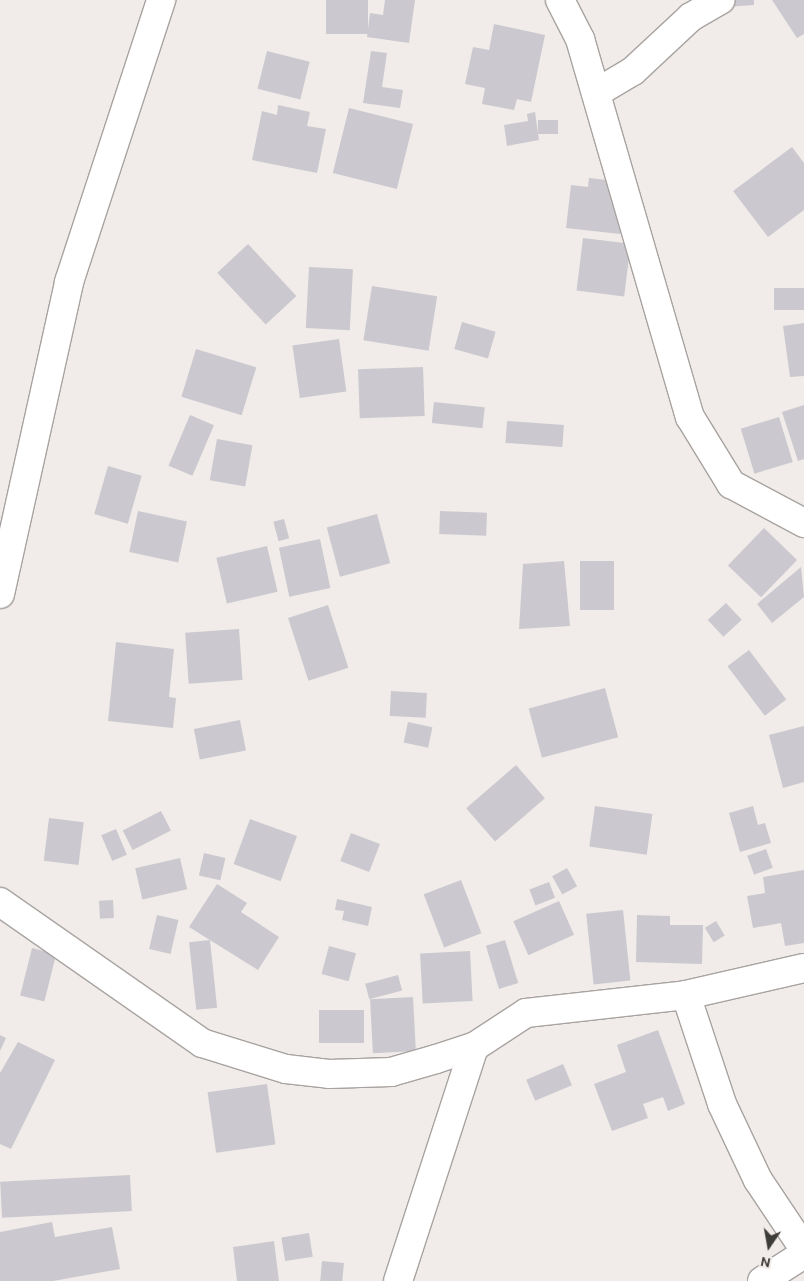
<!DOCTYPE html>
<style>
body{margin:0}
#map{position:relative;width:804px;height:1281px;overflow:hidden;background:#f1ece9;font-family:Overpass,sans-serif}
div>[style]{position:absolute}
.building>*{inset:0;background:#cbc9cf;transform-origin:0 0}
.roads{filter:drop-shadow(1px 0 #a8a3a0) drop-shadow(-1px 0 #a8a3a0) drop-shadow(0 1px #a8a3a0) drop-shadow(0 -1px #a8a3a0)}
.minor>*{height:28px;margin:-14px;padding:0 14px;transform-origin:14px;border-radius:14px;background:#fff}
span{translate:-50% -50%;white-space:nowrap;text-align:center;line-height:1.15;-webkit-text-stroke:5px #f1ece9;paint-order:stroke}
.north{position:absolute;left:744px;top:1221px;width:50px;height:50px;-webkit-text-stroke:4px #f1ece9;paint-order:stroke;rotate:192deg;font-size:14px;font-weight:700;line-height:20px;text-align:center;color:#3e3c3a}
.north::after{content:'';display:block;margin:auto;width:18px;height:22px;background:#3e3c3a;clip-path:polygon(50% 0,100% 100%,50% 72%,0 100%)}
</style>
<div id="map">
<div class="building">
<i style="left:326px;top:0;width:42px;height:34px"></i>
<i style="clip-path:polygon(385px 0,415px 0,409px 43px,367px 37px,370px 13px,383px 15px)"></i>
<i style="clip-path:polygon(695px 0,754px 0,754px 5px,696px 9px)"></i>
<i style="clip-path:polygon(772px 0,804px 0,804px 34px,797px 38px)"></i>
<i style="clip-path:polygon(494px 24px,545px 35px,531px 102px,517px 99px,514px 110px,482px 104px,485px 88px,465px 84px,473px 47px,489px 50px)"></i>
<i style="left:267px;top:51px;width:44px;height:39px;rotate:14deg"></i>
<i style="clip-path:polygon(371px 51px,387px 53px,382px 87px,403px 90px,400px 108px,363px 103px)"></i>
<i style="clip-path:polygon(278px 105px,310px 112px,307px 126px,326px 129px,317px 173px,252px 160px,262px 111px,277px 115px)"></i>
<i style="left:349px;top:108px;width:66px;height:67px;rotate:14deg"></i>
<i style="clip-path:polygon(535px 112px,539px 140px,507px 146px,504px 125px,528px 121px,527px 114px)"></i>
<i style="left:558px;top:120px;width:14px;height:20px;rotate:90deg"></i>
<i style="clip-path:polygon(792px 147px,804px 163px,804px 210px,768px 237px,733px 191px)"></i>
<i style="clip-path:polygon(589px 178px,618px 181px,623px 208px,620px 234px,566px 228px,571px 185px,588px 187px)"></i>
<i style="left:583px;top:238px;width:48px;height:53px;rotate:7deg"></i>
<i style="left:248px;top:244px;width:71px;height:42px;rotate:47deg"></i>
<i style="left:309px;top:267px;width:44px;height:61px;rotate:3deg"></i>
<i style="left:372px;top:286px;width:66px;height:55px;rotate:9deg"></i>
<i style="left:804px;top:288px;width:22px;height:30px;rotate:90deg"></i>
<i style="left:462px;top:322px;width:35px;height:28px;rotate:16deg"></i>
<i style="clip-path:polygon(804px 323px,804px 376px,790px 377px,783px 326px)"></i>
<i style="left:339px;top:339px;width:53px;height:47px;rotate:82deg"></i>
<i style="left:196px;top:349px;width:63px;height:50px;rotate:17deg"></i>
<i style="left:423px;top:367px;width:49px;height:65px;rotate:88deg"></i>
<i style="left:434px;top:402px;width:51px;height:21px;rotate:6deg"></i>
<i style="clip-path:polygon(804px 405px,804px 459px,798px 461px,782px 412px)"></i>
<i style="left:190px;top:415px;width:26px;height:55px;rotate:23deg"></i>
<i style="left:779px;top:417px;width:47px;height:40px;rotate:73deg"></i>
<i style="left:507px;top:421px;width:57px;height:22px;rotate:4deg"></i>
<i style="left:217px;top:439px;width:36px;height:42px;rotate:10deg"></i>
<i style="left:108px;top:466px;width:35px;height:50px;rotate:16deg"></i>
<i style="left:138px;top:511px;width:50px;height:42px;rotate:12deg"></i>
<i style="left:440px;top:511px;width:47px;height:23px;rotate:2deg"></i>
<i style="left:377px;top:514px;width:51px;height:52px;rotate:75deg"></i>
<i style="left:284px;top:519px;width:20px;height:11px;rotate:75deg"></i>
<i style="left:764px;top:528px;width:46px;height:52px;rotate:44deg"></i>
<i style="left:320px;top:539px;width:50px;height:42px;rotate:78deg"></i>
<i style="left:267px;top:546px;width:47px;height:52px;rotate:77deg"></i>
<i style="clip-path:polygon(564px 561px,570px 626px,519px 629px,523px 564px)"></i>
<i style="left:580px;top:561px;width:34px;height:49px"></i>
<i style="clip-path:polygon(801px 567px,804px 597px,772px 623px,757px 604px)"></i>
<i style="left:726px;top:603px;width:23px;height:25px;rotate:47deg"></i>
<i style="left:328px;top:605px;width:66px;height:42px;rotate:72deg"></i>
<i style="left:239px;top:629px;width:51px;height:54px;rotate:86deg"></i>
<i style="clip-path:polygon(116px 642px,174px 649px,169px 697px,176px 698px,173px 728px,108px 721px)"></i>
<i style="left:749px;top:650px;width:62px;height:27px;rotate:53deg"></i>
<i style="left:605px;top:688px;width:51px;height:79px;rotate:75deg"></i>
<i style="left:391px;top:691px;width:36px;height:25px;rotate:3deg"></i>
<i style="left:240px;top:720px;width:31px;height:47px;rotate:79deg"></i>
<i style="left:408px;top:722px;width:25px;height:21px;rotate:12deg"></i>
<i style="clip-path:polygon(804px 726px,804px 782px,783px 788px,769px 735px)"></i>
<i style="left:516px;top:765px;width:44px;height:66px;rotate:49deg"></i>
<i style="left:595px;top:806px;width:58px;height:41px;rotate:8deg"></i>
<i style="clip-path:polygon(753px 806px,758px 825px,765px 823px,771px 843px,740px 852px,729px 813px)"></i>
<i style="left:161px;top:811px;width:22px;height:43px;rotate:63deg"></i>
<i style="left:49px;top:818px;width:35px;height:43px;rotate:7deg"></i>
<i style="left:250px;top:819px;width:50px;height:48px;rotate:20deg"></i>
<i style="left:116px;top:829px;width:28px;height:16px;rotate:67deg"></i>
<i style="left:351px;top:833px;width:31px;height:30px;rotate:21deg"></i>
<i style="left:766px;top:849px;width:20px;height:20px;rotate:70deg"></i>
<i style="left:204px;top:853px;width:22px;height:23px;rotate:13deg"></i>
<i style="left:180px;top:858px;width:32px;height:46px;rotate:77deg"></i>
<i style="left:567px;top:868px;width:21px;height:17px;rotate:61deg"></i>
<i style="clip-path:polygon(804px 870px,804px 943px,785px 946px,781px 923px,753px 928px,747px 896px,765px 893px,763px 877px)"></i>
<i style="left:461px;top:880px;width:57px;height:40px;rotate:69deg"></i>
<i style="left:549px;top:882px;width:17px;height:21px;rotate:69deg"></i>
<i style="clip-path:polygon(217px 884px,247px 903px,241px 912px,279px 937px,258px 970px,189px 927px)"></i>
<i style="clip-path:polygon(337px 899px,372px 907px,368px 926px,342px 920px,344px 911px,335px 910px)"></i>
<i style="left:113px;top:900px;width:18px;height:14px;rotate:87deg"></i>
<i style="left:559px;top:901px;width:37px;height:50px;rotate:66deg"></i>
<i style="left:623px;top:910px;width:71px;height:37px;rotate:84deg"></i>
<i style="left:157px;top:915px;width:22px;height:35px;rotate:13deg"></i>
<i style="clip-path:polygon(637px 915px,670px 916px,670px 925px,703px 925px,702px 964px,636px 962px)"></i>
<i style="left:716px;top:921px;width:17px;height:13px;rotate:59deg"></i>
<i style="left:210px;top:940px;width:68px;height:21px;rotate:84deg"></i>
<i style="left:505px;top:940px;width:45px;height:20px;rotate:73deg"></i>
<i style="left:329px;top:946px;width:28px;height:29px;rotate:15deg"></i>
<i style="left:32px;top:948px;width:25px;height:49px;rotate:14deg"></i>
<i style="left:470px;top:951px;width:50px;height:50px;rotate:87deg"></i>
<i style="left:398px;top:975px;width:16px;height:34px;rotate:75deg"></i>
<i style="left:413px;top:997px;width:54px;height:43px;rotate:87deg"></i>
<i style="left:319px;top:1010px;width:45px;height:33px"></i>
<i style="clip-path:polygon(658px 1030px,685px 1104px,668px 1111px,663px 1097px,643px 1104px,648px 1118px,612px 1131px,594px 1084px,626px 1072px,617px 1045px)"></i>
<i style="clip-path:polygon(0 1035px,6px 1038px,0 1051px)"></i>
<i style="clip-path:polygon(18px 1042px,55px 1060px,11px 1149px,0 1144px,0 1073px)"></i>
<i style="left:563px;top:1064px;width:23px;height:40px;rotate:67deg"></i>
<i style="left:267px;top:1084px;width:61px;height:60px;rotate:82deg"></i>
<i style="left:130px;top:1175px;width:36px;height:130px;rotate:87deg"></i>
<i style="clip-path:polygon(52px 1222px,55px 1237px,112px 1227px,120px 1269px,53px 1281px,0 1281px,0 1232px)"></i>
<i style="left:309px;top:1233px;width:24px;height:28px;rotate:81deg"></i>
<i style="clip-path:polygon(274px 1241px,279px 1281px,237px 1281px,233px 1247px)"></i>
<i style="left:322px;top:1261px;width:22px;height:20px;rotate:5deg"></i>
</div>
<div class="roads">
<div class="minor">
<i style="left:560px;top:0;width:44px;rotate:62.9deg"></i>
<i style="left:580px;top:39px;width:394px;rotate:73.8deg"></i>
<i style="left:690px;top:417px;width:79px;rotate:58.5deg"></i>
<i style="left:731px;top:484px;width:83px;rotate:28.1deg"></i>
<i style="left:596px;top:93px;width:43px;rotate:-30.7deg"></i>
<i style="left:633px;top:71px;width:79px;rotate:-43deg"></i>
<i style="left:691px;top:17px;width:34px;rotate:-30deg"></i>
<i style="left:0;top:594px;width:320px;rotate:-77.5deg"></i>
<i style="left:69px;top:282px;width:297px;rotate:-71.9deg"></i>
<i style="left:0;top:902px;width:246px;rotate:34.9deg"></i>
<i style="left:202px;top:1043px;width:88px;rotate:17.2deg"></i>
<i style="left:286px;top:1069px;width:43px;rotate:6.6deg"></i>
<i style="left:329px;top:1074px;width:62px;rotate:-1.8deg"></i>
<i style="left:391px;top:1072px;width:47px;rotate:-16.1deg"></i>
<i style="left:436px;top:1059px;width:40px;rotate:-18deg"></i>
<i style="left:474px;top:1047px;width:62px;rotate:-33.2deg"></i>
<i style="left:526px;top:1013px;width:161px;rotate:-6.4deg"></i>
<i style="left:686px;top:995px;width:121px;rotate:-12.9deg"></i>
<i style="left:686px;top:995px;width:115px;rotate:71.7deg"></i>
<i style="left:722px;top:1104px;width:84px;rotate:64.7deg"></i>
<i style="left:758px;top:1180px;width:83px;rotate:56.3deg"></i>
<i style="left:398px;top:1281px;width:246px;rotate:-72deg"></i>
<i style="left:762px;top:1281px;width:50px;rotate:-32.7deg"></i>
</div>
</div>
<div class="north">N</div>
</div>
